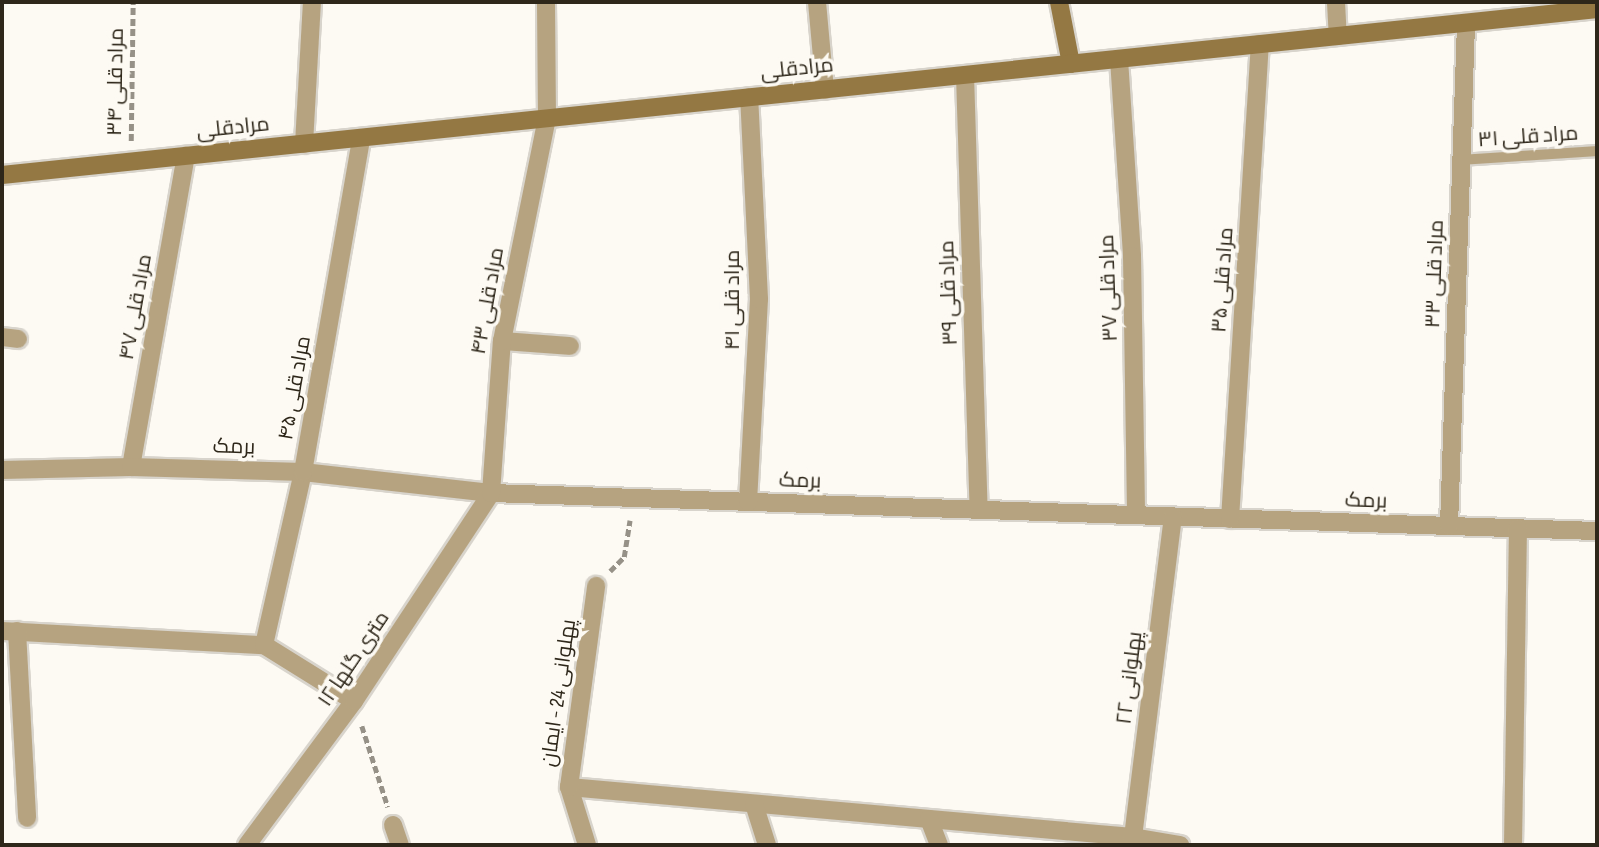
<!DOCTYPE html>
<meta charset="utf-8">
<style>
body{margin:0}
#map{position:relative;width:1599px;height:847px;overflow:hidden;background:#fdfaf3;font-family:"Sofia Sans Condensed",Cairo,sans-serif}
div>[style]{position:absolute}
.path>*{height:4.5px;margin-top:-2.25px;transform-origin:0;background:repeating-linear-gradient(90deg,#969187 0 7px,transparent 0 10.5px)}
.roads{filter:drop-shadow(2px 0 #d8d4cc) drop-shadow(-2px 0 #d8d4cc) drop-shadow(0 2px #d8d4cc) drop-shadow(0 -2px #d8d4cc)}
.lane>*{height:10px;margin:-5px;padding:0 5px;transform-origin:5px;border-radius:5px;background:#b6a380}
.street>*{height:18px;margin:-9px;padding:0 9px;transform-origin:9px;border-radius:9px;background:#b6a380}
.secondary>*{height:18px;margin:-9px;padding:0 9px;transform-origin:9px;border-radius:9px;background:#947843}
span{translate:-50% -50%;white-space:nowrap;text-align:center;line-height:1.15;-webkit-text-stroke:7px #fdfaf3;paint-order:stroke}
.street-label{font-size:21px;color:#2e271a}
.frame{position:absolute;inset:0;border:4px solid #2e271a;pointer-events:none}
</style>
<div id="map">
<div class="path">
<i style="left:131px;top:141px;width:139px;rotate:-89.2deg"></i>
<i style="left:610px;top:571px;width:20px;rotate:-45deg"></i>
<i style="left:624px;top:557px;width:37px;rotate:-81deg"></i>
<i style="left:362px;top:726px;width:85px;rotate:72.2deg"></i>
</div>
<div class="roads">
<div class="lane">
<i style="left:1461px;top:160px;width:136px;rotate:-3.8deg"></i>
</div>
<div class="street">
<i style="left:817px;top:2px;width:88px;rotate:84.8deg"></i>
<i style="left:1336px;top:2px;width:34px;rotate:87deg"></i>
<i style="left:1119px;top:59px;width:197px;rotate:86.2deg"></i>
<i style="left:1132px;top:256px;width:259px;rotate:89.1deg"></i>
<i style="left:965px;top:75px;width:435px;rotate:88.2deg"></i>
<i style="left:304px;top:144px;width:142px;rotate:-86.8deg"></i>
<i style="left:2px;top:337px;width:16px;rotate:7deg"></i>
<i style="left:502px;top:341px;width:68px;rotate:4.2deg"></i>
<i style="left:131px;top:467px;width:316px;rotate:-80deg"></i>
<i style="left:2px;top:470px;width:129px;rotate:-1.3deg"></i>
<i style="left:131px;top:467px;width:172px;rotate:1.7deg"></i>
<i style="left:303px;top:472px;width:189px;rotate:6.4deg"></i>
<i style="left:491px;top:493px;width:1107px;rotate:1.97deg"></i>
<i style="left:748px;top:502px;width:203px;rotate:-86.9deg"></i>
<i style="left:759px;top:299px;width:202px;rotate:-92.8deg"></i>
<i style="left:1230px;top:519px;width:476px;rotate:-86.4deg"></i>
<i style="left:1449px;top:526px;width:503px;rotate:-88.06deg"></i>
<i style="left:2px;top:631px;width:262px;rotate:3.1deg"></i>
<i style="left:264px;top:645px;width:106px;rotate:31.9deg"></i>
<i style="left:17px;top:631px;width:187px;rotate:86.9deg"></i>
<i style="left:264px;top:645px;width:177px;rotate:-77.3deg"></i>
<i style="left:303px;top:472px;width:339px;rotate:-80.1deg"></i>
<i style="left:569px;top:787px;width:566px;rotate:5.07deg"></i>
<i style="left:1133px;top:837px;width:48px;rotate:9.7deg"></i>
<i style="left:754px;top:804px;width:43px;rotate:72.4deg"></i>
<i style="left:929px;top:819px;width:28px;rotate:69deg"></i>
<i style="left:393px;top:825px;width:21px;rotate:71deg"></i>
<i style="left:247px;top:845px;width:179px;rotate:-53.4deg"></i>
<i style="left:354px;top:701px;width:249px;rotate:-56.6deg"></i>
<i style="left:491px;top:493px;width:152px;rotate:-85.9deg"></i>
<i style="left:502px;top:341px;width:227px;rotate:-78.6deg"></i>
<i style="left:547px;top:118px;width:116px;rotate:-90.5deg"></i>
<i style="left:587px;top:845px;width:61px;rotate:-107.2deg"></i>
<i style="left:569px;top:787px;width:203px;rotate:-82.3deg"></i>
<i style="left:1132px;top:845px;width:331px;rotate:-82.9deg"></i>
<i style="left:1513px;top:845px;width:317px;rotate:-89.1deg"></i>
</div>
<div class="secondary">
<i style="left:1059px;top:2px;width:63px;rotate:79deg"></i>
<i style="left:2px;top:175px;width:1604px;rotate:-5.94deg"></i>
</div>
</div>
<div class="street-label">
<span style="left:797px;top:69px;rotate:-6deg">مرادقلی</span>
<span style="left:116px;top:82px;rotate:-89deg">مراد قلی ۳۴</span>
<span style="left:233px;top:128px;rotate:-6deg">مرادقلی</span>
<span style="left:1528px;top:137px;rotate:-4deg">مراد قلی ۳۱</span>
<span style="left:1435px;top:274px;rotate:-88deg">مراد قلی ۳۳</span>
<span style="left:1223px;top:280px;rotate:-86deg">مراد قلی ۳۵</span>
<span style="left:1109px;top:288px;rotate:-92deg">مراد قلی ۳۷</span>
<span style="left:949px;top:293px;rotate:-92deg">مراد قلی ۳۹</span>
<span style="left:733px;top:300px;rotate:-90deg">مراد قلی ۴۱</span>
<span style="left:488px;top:301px;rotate:-80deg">مراد قلی ۴۳</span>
<span style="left:136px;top:307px;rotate:-80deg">مراد قلی ۴۷</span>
<span style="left:295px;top:388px;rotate:-80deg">مراد قلی ۴۵</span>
<span style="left:234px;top:447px;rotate:2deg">برمک</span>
<span style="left:800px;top:481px;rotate:2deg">برمک</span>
<span style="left:1366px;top:501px;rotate:2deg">برمک</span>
<span style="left:354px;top:659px;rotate:-56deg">۱۲ متری گلها</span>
<span style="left:1130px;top:678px;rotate:-83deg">پهلوانی ۲۲</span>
<span style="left:559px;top:693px;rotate:-82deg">پهلوانی 24 - ایمان</span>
</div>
<div class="frame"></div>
</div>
